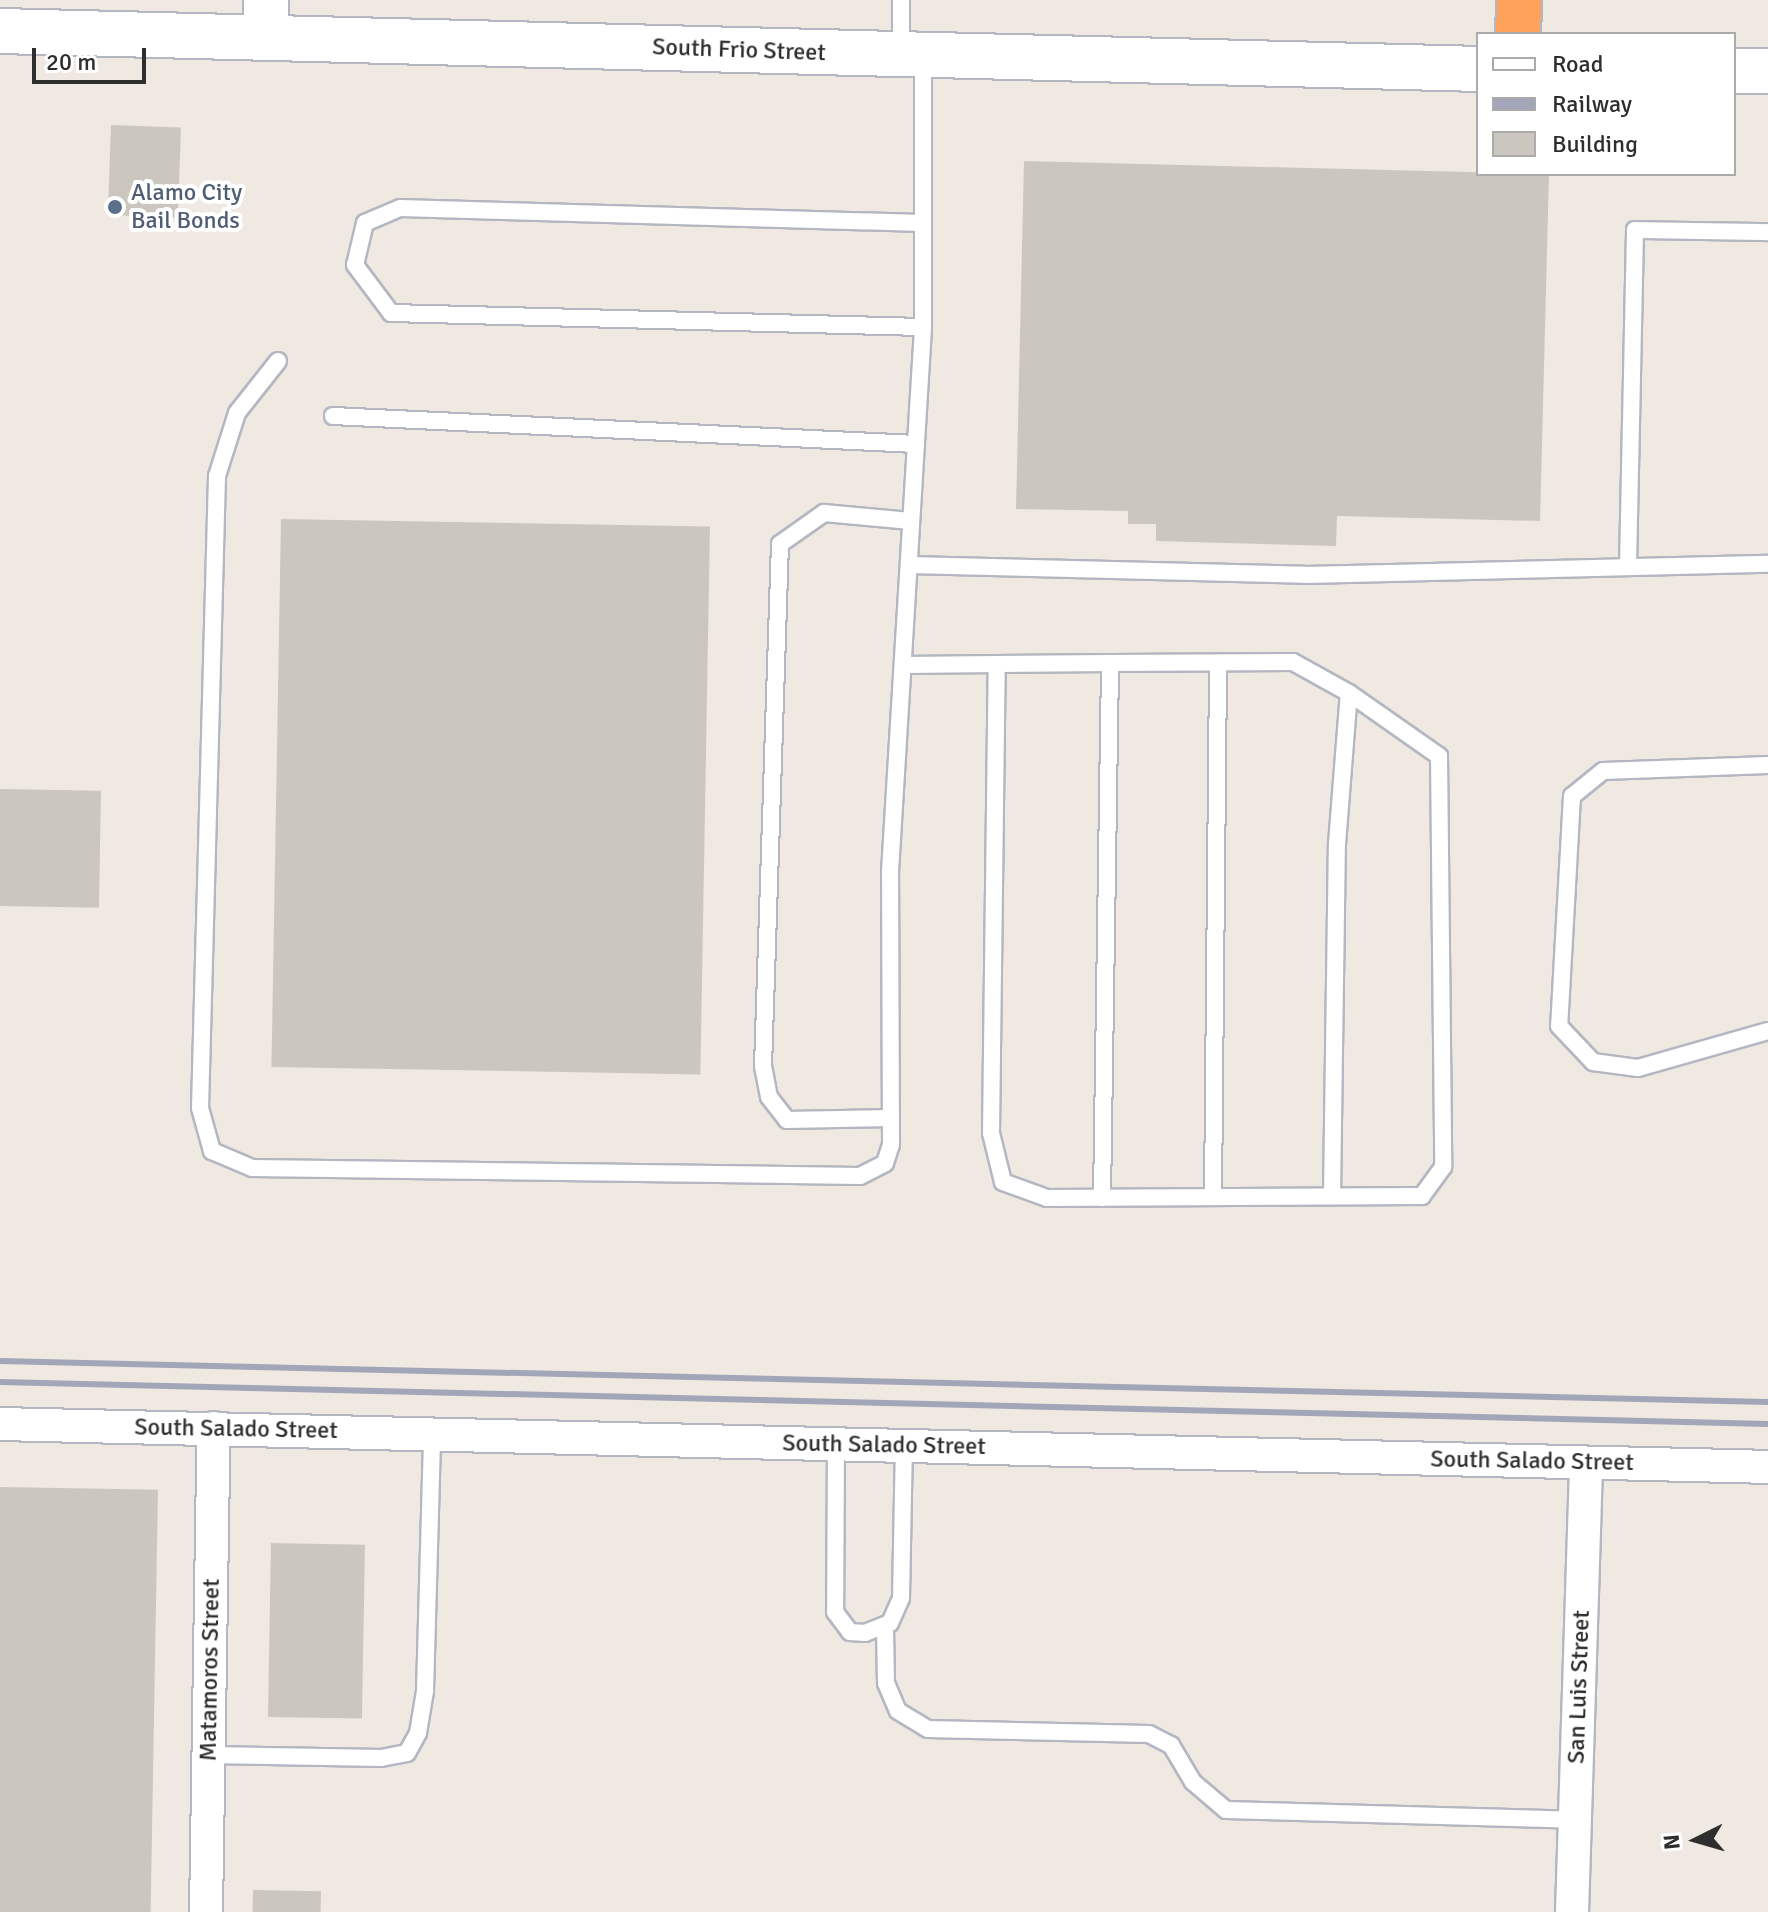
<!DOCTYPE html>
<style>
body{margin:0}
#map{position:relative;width:1768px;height:1912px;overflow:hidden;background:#efe9e1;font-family:Signika,sans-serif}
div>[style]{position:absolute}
.building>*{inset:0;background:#cbc7bf;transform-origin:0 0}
.roads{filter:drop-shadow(2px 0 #b4b7c1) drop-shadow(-2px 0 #b4b7c1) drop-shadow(0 2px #b4b7c1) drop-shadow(0 -2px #b4b7c1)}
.service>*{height:16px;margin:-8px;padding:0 8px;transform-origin:8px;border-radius:8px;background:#fff}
.minor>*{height:32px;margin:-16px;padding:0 16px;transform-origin:16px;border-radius:16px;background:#fff}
.secondary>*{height:44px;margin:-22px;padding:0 22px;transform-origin:22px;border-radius:22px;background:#fff}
.motorway>*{height:44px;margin:-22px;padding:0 22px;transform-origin:22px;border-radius:22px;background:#ffa35c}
.rail>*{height:6px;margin:-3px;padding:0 3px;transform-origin:3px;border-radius:3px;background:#a3a6b8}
.dots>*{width:22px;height:22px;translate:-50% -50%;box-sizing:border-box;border:4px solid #fff;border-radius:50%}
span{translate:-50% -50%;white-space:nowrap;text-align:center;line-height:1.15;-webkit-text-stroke:8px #fff;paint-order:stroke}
.street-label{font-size:24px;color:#2e2e2e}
.service-label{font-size:24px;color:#4e5e75}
.left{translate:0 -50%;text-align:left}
.legend{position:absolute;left:1476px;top:32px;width:260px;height:144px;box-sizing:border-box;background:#fff;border:2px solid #ababab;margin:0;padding:10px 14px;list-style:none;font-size:24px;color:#2e2e2e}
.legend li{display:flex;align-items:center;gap:16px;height:40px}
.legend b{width:40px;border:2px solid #ababab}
.north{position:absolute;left:1656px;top:1800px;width:80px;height:80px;-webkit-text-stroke:6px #fff;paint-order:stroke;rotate:265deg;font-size:22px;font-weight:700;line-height:32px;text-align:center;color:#2e2e2e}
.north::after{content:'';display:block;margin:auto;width:28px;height:36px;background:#2e2e2e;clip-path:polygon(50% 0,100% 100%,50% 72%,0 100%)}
.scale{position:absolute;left:32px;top:48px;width:114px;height:36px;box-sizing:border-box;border:4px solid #2e2e2e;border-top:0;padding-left:10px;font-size:24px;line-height:28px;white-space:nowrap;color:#2e2e2e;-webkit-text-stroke:6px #fff;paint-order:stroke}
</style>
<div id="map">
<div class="building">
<i style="left:111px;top:125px;width:70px;height:90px;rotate:2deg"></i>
<i style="clip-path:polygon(1024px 161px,1549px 174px,1540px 521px,1337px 516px,1336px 546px,1156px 541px,1156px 524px,1128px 524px,1128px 511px,1016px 509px)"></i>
<i style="left:281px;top:519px;width:429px;height:548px;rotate:1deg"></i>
<i style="left:0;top:789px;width:101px;height:117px;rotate:1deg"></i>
<i style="left:0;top:1487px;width:158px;height:425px;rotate:1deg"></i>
<i style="left:271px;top:1543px;width:94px;height:174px;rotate:1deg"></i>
<i style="left:253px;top:1890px;width:68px;height:22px;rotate:1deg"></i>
</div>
<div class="roads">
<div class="service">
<i style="left:901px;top:0;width:53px;rotate:90deg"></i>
<i style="left:922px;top:223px;width:522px;rotate:-178.35deg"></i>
<i style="left:400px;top:208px;width:38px;rotate:157deg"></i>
<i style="left:365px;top:223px;width:43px;rotate:103.4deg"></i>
<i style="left:355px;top:265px;width:60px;rotate:53.1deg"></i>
<i style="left:391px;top:313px;width:532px;rotate:1.51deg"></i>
<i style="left:278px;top:361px;width:66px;rotate:128.3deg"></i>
<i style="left:237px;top:413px;width:66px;rotate:107.6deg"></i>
<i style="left:217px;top:476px;width:632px;rotate:91.54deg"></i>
<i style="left:200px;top:1108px;width:45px;rotate:74.4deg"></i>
<i style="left:212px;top:1151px;width:43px;rotate:23deg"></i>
<i style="left:252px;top:1168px;width:608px;rotate:0.75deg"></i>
<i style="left:860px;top:1176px;width:28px;rotate:-27deg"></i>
<i style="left:885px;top:1163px;width:20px;rotate:-72deg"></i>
<i style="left:891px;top:1144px;width:272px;rotate:-90.2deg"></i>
<i style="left:890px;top:872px;width:546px;rotate:-86.53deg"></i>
<i style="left:923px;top:327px;width:270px;rotate:-90deg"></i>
<i style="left:333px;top:416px;width:584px;rotate:2.75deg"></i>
<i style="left:909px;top:565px;width:396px;rotate:1.4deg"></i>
<i style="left:1305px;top:575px;width:463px;rotate:-1.4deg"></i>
<i style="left:1628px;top:566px;width:336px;rotate:-88.8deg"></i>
<i style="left:1635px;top:230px;width:133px;rotate:0.9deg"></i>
<i style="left:903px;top:665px;width:94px;rotate:-0.6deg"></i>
<i style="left:997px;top:664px;width:113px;rotate:-0.5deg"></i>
<i style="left:1110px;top:663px;width:183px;rotate:-0.3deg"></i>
<i style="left:1293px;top:662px;width:64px;rotate:29deg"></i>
<i style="left:1349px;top:693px;width:110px;rotate:35deg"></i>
<i style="left:1439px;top:756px;width:411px;rotate:89.4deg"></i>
<i style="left:1443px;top:1167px;width:36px;rotate:126deg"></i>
<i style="left:1422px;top:1196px;width:375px;rotate:179.7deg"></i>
<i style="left:1047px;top:1198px;width:47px;rotate:-160deg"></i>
<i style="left:1003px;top:1182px;width:50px;rotate:-103.8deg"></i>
<i style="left:991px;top:1133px;width:469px;rotate:-89.3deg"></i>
<i style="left:1768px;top:765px;width:165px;rotate:177.9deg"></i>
<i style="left:1603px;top:771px;width:40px;rotate:141deg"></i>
<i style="left:1572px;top:796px;width:230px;rotate:93.2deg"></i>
<i style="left:1559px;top:1026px;width:50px;rotate:46.6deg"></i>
<i style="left:1593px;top:1062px;width:45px;rotate:7.6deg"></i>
<i style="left:1638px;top:1068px;width:135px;rotate:-15.9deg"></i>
<i style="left:891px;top:1118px;width:104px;rotate:178.9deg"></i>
<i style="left:787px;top:1120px;width:29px;rotate:-128deg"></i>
<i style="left:769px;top:1097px;width:31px;rotate:-101deg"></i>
<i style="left:763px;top:1067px;width:523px;rotate:-88.14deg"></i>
<i style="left:780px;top:544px;width:54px;rotate:-35.2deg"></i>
<i style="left:824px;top:513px;width:87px;rotate:5.3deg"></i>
<i style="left:1332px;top:1195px;width:351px;rotate:-89.2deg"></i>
<i style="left:1337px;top:844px;width:151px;rotate:-85.5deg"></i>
<i style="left:1213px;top:1197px;width:534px;rotate:-89.46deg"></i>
<i style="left:1102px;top:1198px;width:535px;rotate:-89.14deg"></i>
<i style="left:836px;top:1444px;width:168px;rotate:90.3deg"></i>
<i style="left:835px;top:1612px;width:25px;rotate:53deg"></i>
<i style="left:850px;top:1632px;width:15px;rotate:4deg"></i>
<i style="left:865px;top:1633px;width:27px;rotate:-22deg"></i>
<i style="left:890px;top:1623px;width:27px;rotate:-66deg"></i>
<i style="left:901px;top:1598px;width:153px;rotate:-88.9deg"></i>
<i style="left:885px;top:1626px;width:57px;rotate:89deg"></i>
<i style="left:886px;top:1683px;width:30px;rotate:67deg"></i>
<i style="left:898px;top:1711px;width:35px;rotate:31deg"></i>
<i style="left:928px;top:1729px;width:221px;rotate:1.3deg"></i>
<i style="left:1149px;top:1734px;width:25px;rotate:27deg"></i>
<i style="left:1171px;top:1745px;width:43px;rotate:59.3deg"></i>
<i style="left:1193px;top:1782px;width:43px;rotate:40.3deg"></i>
<i style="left:1226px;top:1810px;width:349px;rotate:1.6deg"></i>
<i style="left:209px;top:1755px;width:172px;rotate:1deg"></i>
<i style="left:381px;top:1758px;width:26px;rotate:-11deg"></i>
<i style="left:407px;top:1753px;width:23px;rotate:-61deg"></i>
<i style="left:418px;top:1733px;width:43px;rotate:-80.5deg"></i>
<i style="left:425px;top:1691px;width:257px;rotate:-88.4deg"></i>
</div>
<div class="minor">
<i style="left:0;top:1424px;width:1769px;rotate:1.39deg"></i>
<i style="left:206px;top:1912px;width:484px;rotate:-89.1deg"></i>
<i style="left:1572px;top:1912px;width:449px;rotate:-88.2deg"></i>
</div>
<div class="secondary">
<i style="left:0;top:31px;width:1478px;rotate:1.47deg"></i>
<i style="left:266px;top:37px;width:37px;rotate:-90deg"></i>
<i style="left:1734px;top:71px;width:34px"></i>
</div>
<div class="motorway">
<i style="left:1518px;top:34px;width:34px;rotate:-88deg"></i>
</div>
</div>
<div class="rail">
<i style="left:0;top:1361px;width:1768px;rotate:1.33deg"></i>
<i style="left:0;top:1382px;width:1768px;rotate:1.36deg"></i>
</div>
<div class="dots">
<i style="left:115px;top:207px;background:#5c6f8a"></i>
</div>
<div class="street-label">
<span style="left:739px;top:50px;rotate:2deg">South Frio Street</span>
<span style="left:236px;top:1429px;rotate:1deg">South Salado Street</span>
<span style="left:884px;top:1445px;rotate:1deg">South Salado Street</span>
<span style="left:1532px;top:1461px;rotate:1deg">South Salado Street</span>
<span style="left:210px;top:1670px;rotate:-89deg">Matamoros Street</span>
<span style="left:1579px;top:1687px;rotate:-88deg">San Luis Street</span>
</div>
<div class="service-label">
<span class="left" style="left:131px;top:207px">Alamo City<br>Bail Bonds</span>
</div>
<ul class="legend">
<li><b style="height:10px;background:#fff"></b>Road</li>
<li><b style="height:10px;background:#a3a6b8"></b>Railway</li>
<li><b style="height:22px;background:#cbc7bf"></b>Building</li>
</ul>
<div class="north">N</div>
<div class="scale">20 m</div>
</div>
